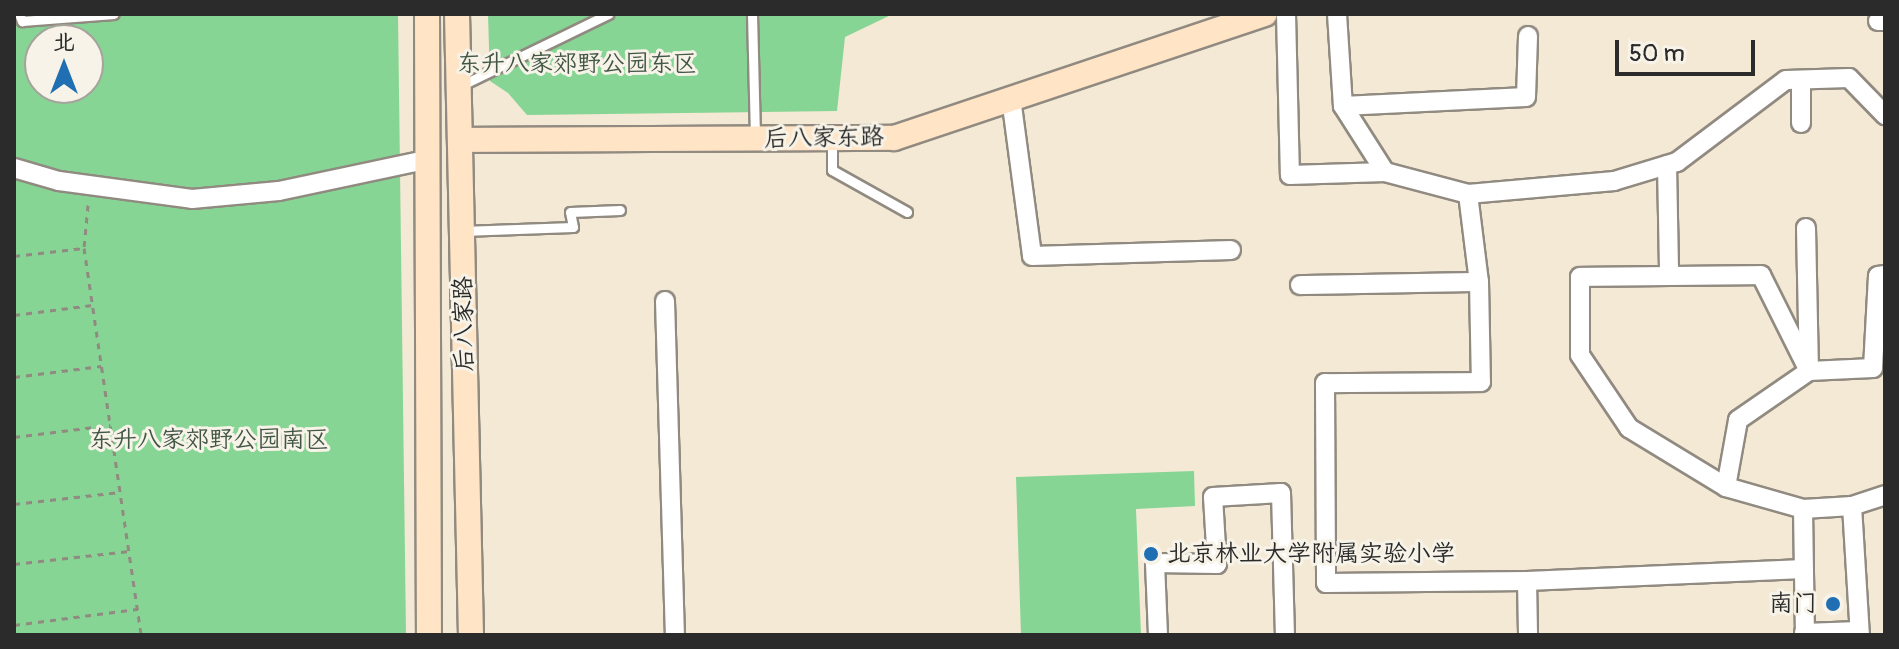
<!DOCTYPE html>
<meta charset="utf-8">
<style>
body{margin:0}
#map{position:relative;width:1899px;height:649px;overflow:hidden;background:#f4e9d5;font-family:Pangolin,"LXGW WenKai TC",sans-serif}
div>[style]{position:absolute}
.green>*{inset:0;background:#86d594}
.path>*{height:3px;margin-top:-1.5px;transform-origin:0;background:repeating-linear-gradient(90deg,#908a80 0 6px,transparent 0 12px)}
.roads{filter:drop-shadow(2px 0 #908a80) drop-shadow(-2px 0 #908a80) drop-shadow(0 2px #908a80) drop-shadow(0 -2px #908a80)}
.lane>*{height:9px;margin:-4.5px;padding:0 4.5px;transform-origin:4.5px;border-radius:4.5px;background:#fff}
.street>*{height:18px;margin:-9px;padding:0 9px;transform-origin:9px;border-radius:9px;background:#fff}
.secondary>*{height:24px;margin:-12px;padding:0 12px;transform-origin:12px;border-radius:12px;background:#ffe4c6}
.dots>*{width:22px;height:22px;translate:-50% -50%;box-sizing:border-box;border:4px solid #f7f3e8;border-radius:50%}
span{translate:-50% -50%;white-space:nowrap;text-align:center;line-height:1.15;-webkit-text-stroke:6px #f7f3e8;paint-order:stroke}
.park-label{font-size:24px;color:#425645}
.street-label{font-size:24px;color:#2b2b2b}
.poi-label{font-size:24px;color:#2b2b2b}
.left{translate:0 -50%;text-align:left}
.right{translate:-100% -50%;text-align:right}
.frame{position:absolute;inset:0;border:16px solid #2b2b2b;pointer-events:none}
.north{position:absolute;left:24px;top:24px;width:80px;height:80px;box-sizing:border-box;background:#f7f3e8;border:2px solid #a5a39c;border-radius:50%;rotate:0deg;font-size:22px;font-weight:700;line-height:32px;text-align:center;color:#2b2b2b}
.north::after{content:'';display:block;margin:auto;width:28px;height:36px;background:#1f6fb2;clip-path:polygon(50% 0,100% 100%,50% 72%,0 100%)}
.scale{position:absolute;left:1615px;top:40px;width:140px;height:36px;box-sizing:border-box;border:4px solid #2b2b2b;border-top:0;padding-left:10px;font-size:24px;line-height:28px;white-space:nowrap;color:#2b2b2b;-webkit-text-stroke:6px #f7f3e8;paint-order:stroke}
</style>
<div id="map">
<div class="green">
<i style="clip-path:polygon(evenodd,14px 14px,398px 14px,406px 635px,14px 635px,14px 14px,40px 40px,88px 40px,88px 88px,40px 88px,40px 40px)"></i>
<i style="clip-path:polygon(488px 14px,893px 14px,845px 37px,837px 111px,527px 115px,508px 93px,490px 81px)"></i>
<i style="clip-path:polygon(1194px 471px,1195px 506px,1136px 509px,1141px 635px,1021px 635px,1016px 477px)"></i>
</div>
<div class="path">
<i style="left:88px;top:205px;width:43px;rotate:95.3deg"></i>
<i style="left:84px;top:248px;width:391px;rotate:81.6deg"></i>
<i style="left:14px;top:256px;width:70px;rotate:-6.5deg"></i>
<i style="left:14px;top:315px;width:79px;rotate:-7.3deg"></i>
<i style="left:14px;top:377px;width:88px;rotate:-7.2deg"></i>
<i style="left:14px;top:437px;width:97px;rotate:-7.1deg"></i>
<i style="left:14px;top:504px;width:107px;rotate:-6.5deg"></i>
<i style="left:14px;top:564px;width:116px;rotate:-6.4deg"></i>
<i style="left:14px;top:625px;width:124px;rotate:-7.4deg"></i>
</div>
<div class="roads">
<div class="lane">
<i style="left:19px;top:14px;width:8px;rotate:67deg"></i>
<i style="left:22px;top:21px;width:92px;rotate:-4.4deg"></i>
<i style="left:752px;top:14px;width:124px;rotate:88.6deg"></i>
<i style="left:460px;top:86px;width:165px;rotate:-25.9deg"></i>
<i style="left:832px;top:141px;width:29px;rotate:90deg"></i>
<i style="left:832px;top:170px;width:86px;rotate:29.2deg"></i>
<i style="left:462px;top:231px;width:111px;rotate:-2.1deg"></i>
<i style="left:573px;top:227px;width:15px;rotate:-101deg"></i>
<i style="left:570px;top:212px;width:50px;rotate:-2.3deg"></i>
</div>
<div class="street">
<i style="left:1286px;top:14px;width:161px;rotate:88.6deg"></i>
<i style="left:1290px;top:175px;width:95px;rotate:-1.8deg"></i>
<i style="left:1337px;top:14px;width:92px;rotate:86.3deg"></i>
<i style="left:1343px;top:106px;width:183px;rotate:-2.8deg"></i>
<i style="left:1526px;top:97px;width:61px;rotate:-88.1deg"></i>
<i style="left:1878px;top:21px;width:7px"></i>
<i style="left:1801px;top:80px;width:43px;rotate:90deg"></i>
<i style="left:1011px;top:98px;width:159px;rotate:82.4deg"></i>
<i style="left:1032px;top:256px;width:199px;rotate:-1.7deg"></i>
<i style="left:1343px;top:106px;width:78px;rotate:57.5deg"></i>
<i style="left:1385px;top:172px;width:86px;rotate:14.8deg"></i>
<i style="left:1468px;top:194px;width:89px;rotate:82.9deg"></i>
<i style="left:1479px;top:282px;width:100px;rotate:88.9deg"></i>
<i style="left:1481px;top:382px;width:156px;rotate:179.6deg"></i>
<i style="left:1325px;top:383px;width:200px;rotate:89.7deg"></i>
<i style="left:1326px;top:583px;width:201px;rotate:-0.6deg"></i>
<i style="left:1527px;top:581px;width:277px;rotate:-2.5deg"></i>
<i style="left:1667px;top:165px;width:109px;rotate:88.9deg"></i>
<i style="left:14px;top:168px;width:47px;rotate:16.1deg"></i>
<i style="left:59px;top:181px;width:134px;rotate:7.7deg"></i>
<i style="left:192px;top:199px;width:87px;rotate:-5.3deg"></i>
<i style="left:279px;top:191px;width:153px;rotate:-12deg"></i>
<i style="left:1468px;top:194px;width:147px;rotate:-5.1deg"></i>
<i style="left:1614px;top:181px;width:66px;rotate:-16.8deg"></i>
<i style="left:1677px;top:162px;width:136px;rotate:-37deg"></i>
<i style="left:1786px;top:80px;width:63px;rotate:-1.8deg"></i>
<i style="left:1849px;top:78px;width:52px;rotate:45.8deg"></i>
<i style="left:1806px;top:228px;width:143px;rotate:88.8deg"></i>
<i style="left:1809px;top:371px;width:64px;rotate:-2.7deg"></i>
<i style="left:1873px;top:368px;width:92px;rotate:-86.9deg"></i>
<i style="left:1878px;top:276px;width:7px;rotate:-8deg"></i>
<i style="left:1300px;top:285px;width:179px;rotate:-1deg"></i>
<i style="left:665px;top:301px;width:334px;rotate:88.3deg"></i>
<i style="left:1726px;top:487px;width:68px;rotate:-79.8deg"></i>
<i style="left:1738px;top:420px;width:86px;rotate:-34.6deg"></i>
<i style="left:1809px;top:371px;width:107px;rotate:-116.6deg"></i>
<i style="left:1761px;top:275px;width:181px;rotate:179.4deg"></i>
<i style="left:1580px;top:277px;width:78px;rotate:90deg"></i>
<i style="left:1580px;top:355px;width:88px;rotate:56.1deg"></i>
<i style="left:1629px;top:428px;width:114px;rotate:31.3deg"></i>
<i style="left:1726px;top:487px;width:80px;rotate:15.9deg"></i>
<i style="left:1803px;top:509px;width:49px;rotate:-3.5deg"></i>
<i style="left:1852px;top:506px;width:35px;rotate:-18deg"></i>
<i style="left:1852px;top:506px;width:129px;rotate:86.5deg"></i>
<i style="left:1803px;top:509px;width:126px;rotate:89.1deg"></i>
<i style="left:1527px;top:581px;width:54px;rotate:88.9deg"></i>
<i style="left:1804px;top:633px;width:55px;rotate:-2.1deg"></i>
<i style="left:1158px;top:635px;width:72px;rotate:-92.4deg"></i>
<i style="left:1155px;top:563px;width:62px;rotate:0.9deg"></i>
<i style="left:1217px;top:564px;width:67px;rotate:-93.4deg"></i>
<i style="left:1213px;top:497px;width:68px;rotate:-3.4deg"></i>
<i style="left:1281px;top:493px;width:142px;rotate:88.4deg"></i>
</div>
<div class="secondary">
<i style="left:427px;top:14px;width:621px;rotate:89.82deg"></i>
<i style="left:457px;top:14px;width:621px;rotate:88.71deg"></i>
<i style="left:460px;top:140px;width:434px;rotate:-0.3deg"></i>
<i style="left:894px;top:138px;width:391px;rotate:-18.5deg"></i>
</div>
</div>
<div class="dots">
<i style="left:1151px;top:554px;background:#1f6fb2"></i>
<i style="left:1833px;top:604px;background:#1f6fb2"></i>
</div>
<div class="park-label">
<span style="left:577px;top:64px">东升八家郊野公园东区</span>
<span style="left:209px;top:440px">东升八家郊野公园南区</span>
</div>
<div class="street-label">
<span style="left:824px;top:138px;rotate:-1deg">后八家东路</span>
<span style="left:464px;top:324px;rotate:-91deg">后八家路</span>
</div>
<div class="poi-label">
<span class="left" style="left:1167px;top:554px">北京林业大学附属实验小学</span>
<span class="right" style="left:1817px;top:604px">南门</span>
</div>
<div class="frame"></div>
<div class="north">北</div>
<div class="scale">50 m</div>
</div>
